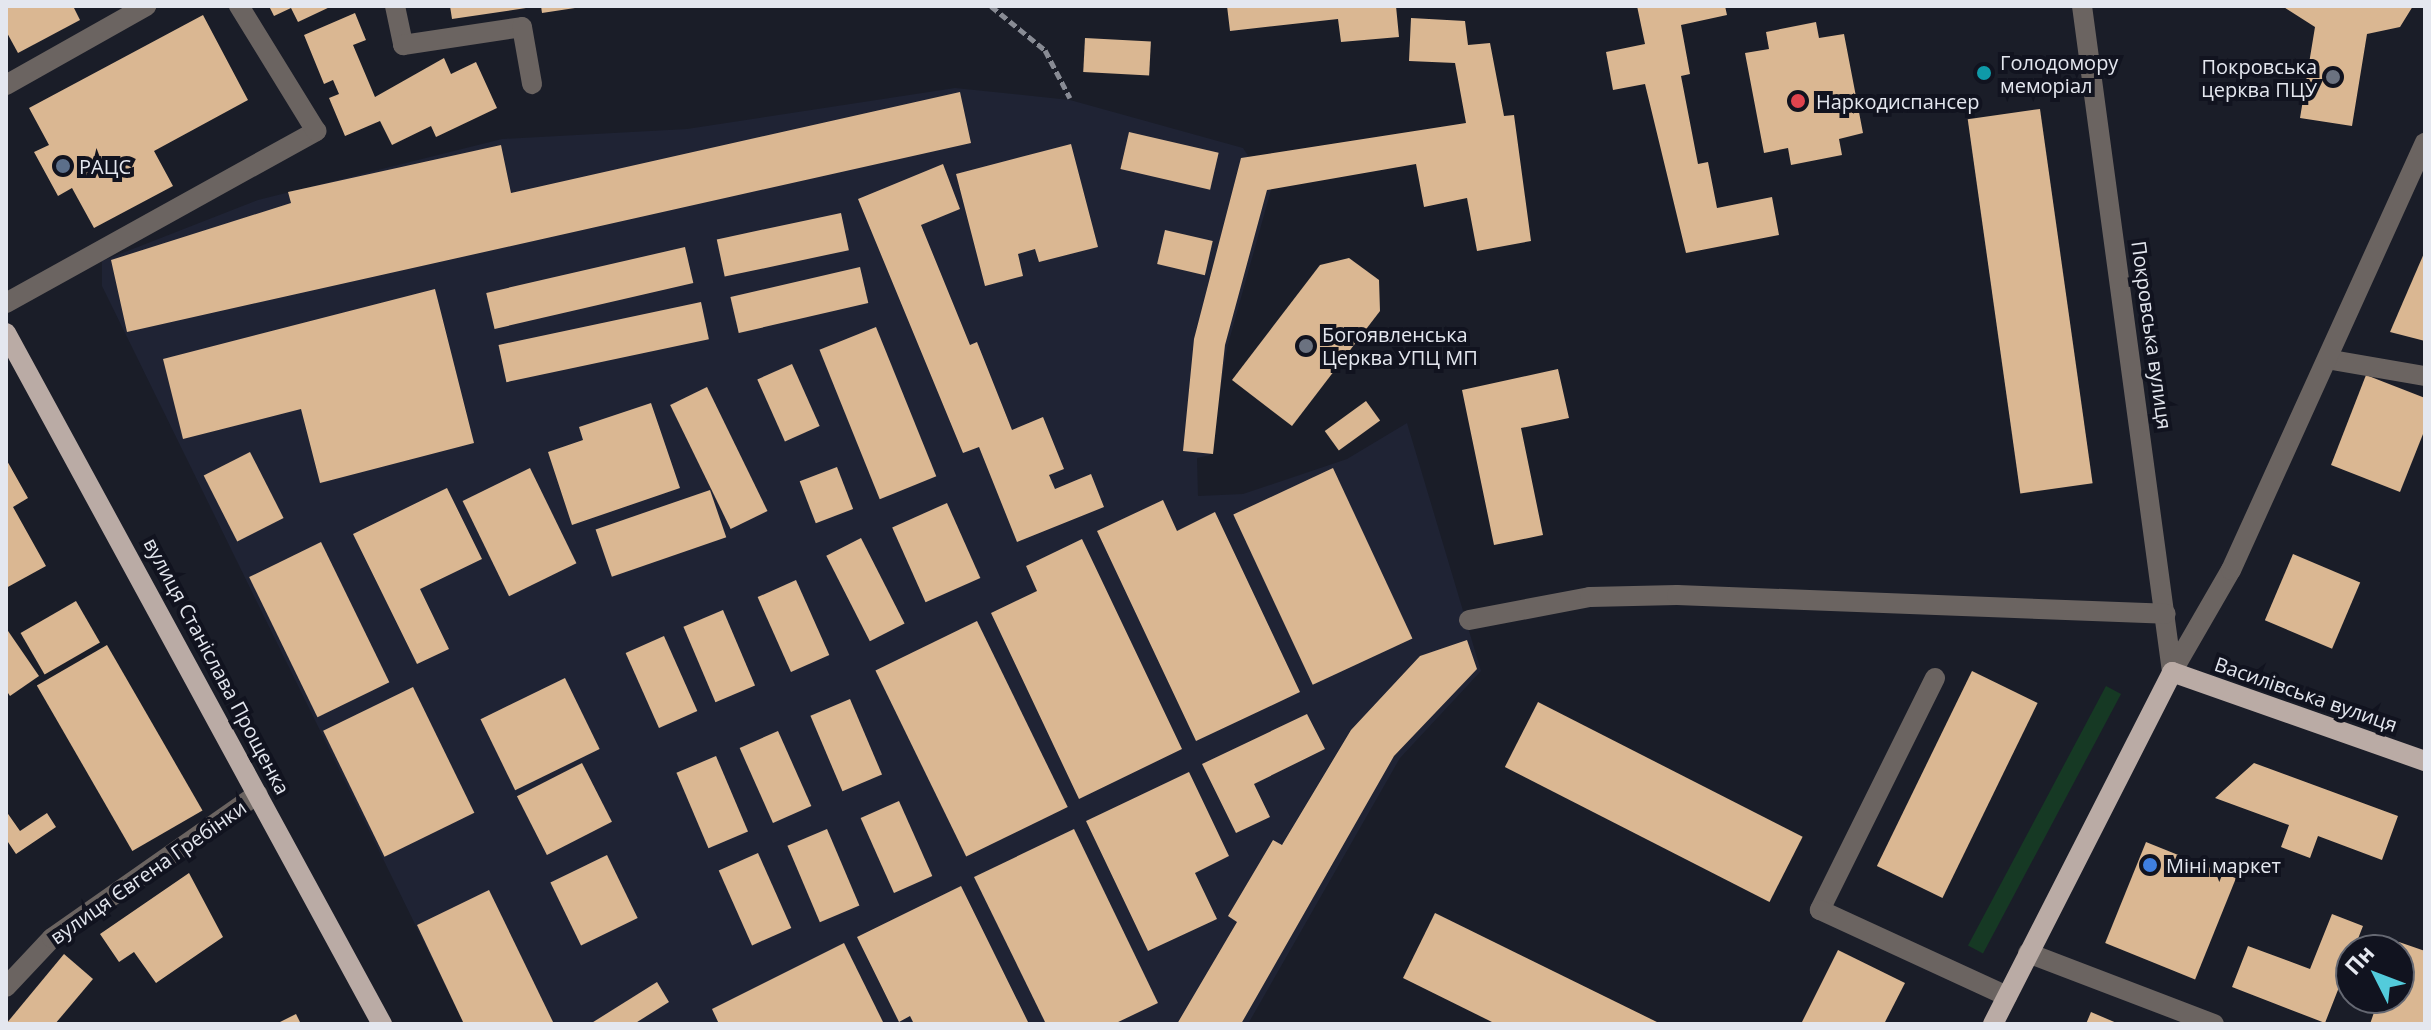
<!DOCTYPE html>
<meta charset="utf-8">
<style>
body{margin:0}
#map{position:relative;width:2431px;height:1030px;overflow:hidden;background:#1a1d28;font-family:"Open Sans",sans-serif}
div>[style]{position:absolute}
.built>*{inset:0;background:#1f2334}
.green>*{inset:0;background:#163924;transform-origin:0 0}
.building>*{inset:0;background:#dab792;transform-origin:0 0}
.path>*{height:5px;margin-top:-2.5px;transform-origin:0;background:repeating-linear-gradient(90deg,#888b94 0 8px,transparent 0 12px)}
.minor>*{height:20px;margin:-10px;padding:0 10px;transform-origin:10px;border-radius:10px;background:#6b6461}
.major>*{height:20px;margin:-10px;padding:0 10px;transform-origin:10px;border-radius:10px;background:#baaba5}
.dots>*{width:22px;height:22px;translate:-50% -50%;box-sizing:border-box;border:4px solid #11131f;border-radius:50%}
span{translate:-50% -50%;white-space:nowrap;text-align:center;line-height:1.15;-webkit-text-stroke:8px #11131f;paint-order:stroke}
.poi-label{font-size:20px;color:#e4e7ef}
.left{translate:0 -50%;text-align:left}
.right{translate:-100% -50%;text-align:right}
.street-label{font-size:20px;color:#e4e7ef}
.frame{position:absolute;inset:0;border:8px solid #e4e7ef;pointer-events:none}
.north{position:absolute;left:2335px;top:934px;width:80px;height:80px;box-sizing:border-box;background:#11131f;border:2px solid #656872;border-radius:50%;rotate:312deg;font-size:22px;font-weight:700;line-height:32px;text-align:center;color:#e4e7ef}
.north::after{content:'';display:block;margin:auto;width:28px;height:36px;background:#53cbdb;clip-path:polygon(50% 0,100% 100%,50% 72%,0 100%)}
</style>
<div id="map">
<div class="built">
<i style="clip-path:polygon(955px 88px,1070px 100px,1243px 148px,1271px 190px,1227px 348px,1210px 455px,1197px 458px,1198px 496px,1243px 494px,1347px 459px,1407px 423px,1481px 671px,1400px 758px,1248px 1024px,464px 1024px,102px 286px,102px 261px,258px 200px,502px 139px,687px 129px)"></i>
</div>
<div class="green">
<i style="left:2106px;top:686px;width:17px;height:294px;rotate:28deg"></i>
</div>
<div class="building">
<i style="clip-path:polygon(6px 6px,73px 6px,80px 20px,18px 53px,6px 31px)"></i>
<i style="clip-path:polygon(269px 6px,332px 6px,298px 22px,291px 8px,274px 16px)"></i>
<i style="clip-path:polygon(450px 6px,526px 6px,526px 8px,452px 19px)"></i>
<i style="clip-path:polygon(541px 6px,575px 6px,575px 8px,542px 13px)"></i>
<i style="clip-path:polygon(1227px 6px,1396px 6px,1399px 37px,1341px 42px,1338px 19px,1230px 31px)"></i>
<i style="clip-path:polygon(1637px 6px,1725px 6px,1727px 15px,1681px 25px,1690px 74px,1681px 76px,1698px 164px,1708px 162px,1717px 208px,1772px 197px,1779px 235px,1686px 253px,1645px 84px,1613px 90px,1606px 52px,1645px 44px)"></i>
<i style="clip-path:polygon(2282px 6px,2413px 6px,2400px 27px,2367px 34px,2352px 126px,2300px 118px,2315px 27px)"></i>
<i style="clip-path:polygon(355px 13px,366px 40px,353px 45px,375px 97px,444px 58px,451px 74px,476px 62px,497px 108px,436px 137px,431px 126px,392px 145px,380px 121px,345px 136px,329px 98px,339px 94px,333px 80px,324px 84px,304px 35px)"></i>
<i style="clip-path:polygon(203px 15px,248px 100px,154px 151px,173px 186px,94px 228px,72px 188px,58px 196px,34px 152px,49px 145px,29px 108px)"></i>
<i style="clip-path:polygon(1411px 18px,1465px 21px,1468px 45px,1490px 43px,1504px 116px,1514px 115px,1531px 241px,1477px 251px,1467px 198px,1424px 207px,1416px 164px,1267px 190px,1225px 345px,1213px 454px,1183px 451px,1194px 339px,1241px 158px,1466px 123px,1455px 63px,1409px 61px)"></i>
<i style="clip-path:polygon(1816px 22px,1819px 38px,1844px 34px,1863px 133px,1839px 139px,1842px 155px,1791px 165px,1788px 148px,1764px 153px,1745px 53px,1769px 49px,1766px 32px)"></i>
<i style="left:1085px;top:38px;width:66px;height:34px;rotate:3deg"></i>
<i style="clip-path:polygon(960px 92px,971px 143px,127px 332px,111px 260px,291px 203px,288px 192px,501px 145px,511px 193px)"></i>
<i style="left:2040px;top:109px;width:378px;height:73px;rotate:82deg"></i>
<i style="left:1129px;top:132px;width:92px;height:38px;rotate:13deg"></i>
<i style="clip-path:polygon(1071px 144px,1098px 247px,1039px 262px,1035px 249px,1018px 254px,1023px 276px,985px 286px,956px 174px)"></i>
<i style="clip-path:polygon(943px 164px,960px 209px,921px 225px,970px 345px,977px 342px,1012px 430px,1043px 417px,1064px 469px,1049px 475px,1055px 489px,1091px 474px,1104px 507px,1017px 542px,979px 447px,963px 453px,858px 199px)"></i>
<i style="left:841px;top:213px;width:38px;height:127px;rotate:78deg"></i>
<i style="left:1165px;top:230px;width:49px;height:35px;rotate:13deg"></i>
<i style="left:685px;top:247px;width:37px;height:204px;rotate:77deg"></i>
<i style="clip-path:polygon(2425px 251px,2425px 341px,2390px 332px)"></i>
<i style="clip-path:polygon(1349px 258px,1379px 280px,1380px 311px,1292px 426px,1232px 380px,1320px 265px)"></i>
<i style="left:860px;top:267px;width:37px;height:133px;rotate:77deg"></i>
<i style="clip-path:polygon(435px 289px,474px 443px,320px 483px,301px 409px,183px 439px,163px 359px)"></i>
<i style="left:701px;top:302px;width:38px;height:207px;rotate:78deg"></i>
<i style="left:876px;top:327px;width:161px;height:61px;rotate:68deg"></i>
<i style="left:792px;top:364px;width:68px;height:38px;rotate:66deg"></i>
<i style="clip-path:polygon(1558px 369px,1569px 418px,1521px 428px,1543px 535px,1494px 545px,1462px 390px)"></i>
<i style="clip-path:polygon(2366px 375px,2425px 398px,2425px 429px,2400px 492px,2331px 465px)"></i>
<i style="left:707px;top:387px;width:138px;height:41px;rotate:64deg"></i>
<i style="left:1366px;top:401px;width:24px;height:51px;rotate:54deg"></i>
<i style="clip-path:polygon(651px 403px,680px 488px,572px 525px,548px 452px,583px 440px,579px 427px)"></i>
<i style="left:250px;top:452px;width:74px;height:52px;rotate:63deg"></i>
<i style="clip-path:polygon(6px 459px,28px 498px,13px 507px,46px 566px,6px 588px)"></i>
<i style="left:837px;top:467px;width:45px;height:40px;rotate:69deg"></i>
<i style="left:530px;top:468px;width:106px;height:75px;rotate:64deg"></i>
<i style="left:1333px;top:468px;width:188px;height:110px;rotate:65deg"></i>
<i style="clip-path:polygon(447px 488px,482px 559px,420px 589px,449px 649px,417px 664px,353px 534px)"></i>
<i style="left:710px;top:490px;width:50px;height:121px;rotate:71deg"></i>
<i style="clip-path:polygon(1163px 500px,1177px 531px,1215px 512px,1300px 692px,1196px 741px,1097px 531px)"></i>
<i style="left:947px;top:503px;width:82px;height:60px;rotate:66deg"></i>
<i style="left:861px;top:538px;width:96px;height:39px;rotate:63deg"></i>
<i style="clip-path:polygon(1082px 539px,1182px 749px,1079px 799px,991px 613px,1037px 591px,1026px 566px)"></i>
<i style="left:321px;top:542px;width:156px;height:80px;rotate:64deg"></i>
<i style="left:2293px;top:554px;width:73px;height:72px;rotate:23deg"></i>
<i style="left:796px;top:580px;width:82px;height:42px;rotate:66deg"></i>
<i style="left:76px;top:601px;width:48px;height:64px;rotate:60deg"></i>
<i style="left:723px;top:610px;width:82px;height:43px;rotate:67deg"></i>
<i style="left:977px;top:621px;width:207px;height:113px;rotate:64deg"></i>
<i style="clip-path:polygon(6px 628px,39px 676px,10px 696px,6px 690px)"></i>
<i style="left:664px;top:636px;width:82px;height:42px;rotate:66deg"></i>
<i style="clip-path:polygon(1467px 640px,1477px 669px,1394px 756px,1241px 1024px,1177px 1024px,1237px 922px,1228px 916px,1273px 840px,1282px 845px,1351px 730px,1420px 656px)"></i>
<i style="left:107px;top:645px;width:191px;height:81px;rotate:60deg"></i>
<i style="left:1972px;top:671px;width:73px;height:217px;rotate:26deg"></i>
<i style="left:565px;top:678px;width:79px;height:94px;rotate:64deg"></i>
<i style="left:413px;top:687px;width:140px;height:100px;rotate:64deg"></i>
<i style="left:850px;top:699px;width:82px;height:43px;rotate:67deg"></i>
<i style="left:1538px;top:702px;width:297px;height:73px;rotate:27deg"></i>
<i style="clip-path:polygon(1307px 714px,1325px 749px,1254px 784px,1270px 817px,1236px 833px,1202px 764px)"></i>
<i style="left:778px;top:731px;width:82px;height:42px;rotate:66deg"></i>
<i style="left:716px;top:756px;width:82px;height:43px;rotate:67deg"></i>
<i style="left:582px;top:763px;width:66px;height:73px;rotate:63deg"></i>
<i style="clip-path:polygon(2254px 763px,2398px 816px,2382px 860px,2318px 836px,2310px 858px,2281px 847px,2289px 825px,2215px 798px)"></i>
<i style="clip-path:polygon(1189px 772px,1229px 856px,1195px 873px,1217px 919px,1148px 951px,1086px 821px)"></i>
<i style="left:899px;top:801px;width:82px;height:42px;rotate:66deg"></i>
<i style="clip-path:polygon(6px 811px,20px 831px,47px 813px,56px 827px,16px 854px,6px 839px)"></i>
<i style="left:827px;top:829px;width:83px;height:43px;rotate:67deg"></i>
<i style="clip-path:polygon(1074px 829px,1158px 1003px,1114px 1024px,1046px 1024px,974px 877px)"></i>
<i style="left:2146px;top:842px;width:97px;height:109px;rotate:22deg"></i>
<i style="left:758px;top:853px;width:82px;height:43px;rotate:66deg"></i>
<i style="left:607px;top:855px;width:70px;height:63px;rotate:64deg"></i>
<i style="clip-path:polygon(189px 873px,223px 937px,156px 983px,134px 952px,119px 962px,100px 934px)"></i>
<i style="clip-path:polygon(961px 886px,1029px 1024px,914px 1024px,910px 1016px,899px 1022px,857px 937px)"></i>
<i style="clip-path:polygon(489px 890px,554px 1024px,464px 1024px,417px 925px)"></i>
<i style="clip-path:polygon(1435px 913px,1661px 1024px,1496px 1024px,1403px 978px)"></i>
<i style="clip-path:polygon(2332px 914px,2363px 926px,2325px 1023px,2232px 987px,2248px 946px,2310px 969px)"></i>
<i style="clip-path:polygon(2399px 942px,2425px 951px,2425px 1024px,2370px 1024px,2379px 998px,2399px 998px)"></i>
<i style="clip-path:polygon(844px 943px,884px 1024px,719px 1024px,712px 1009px)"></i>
<i style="clip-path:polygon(1838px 950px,1905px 983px,1884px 1024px,1801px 1024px)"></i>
<i style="clip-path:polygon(64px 954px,93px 979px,55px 1024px,6px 1024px)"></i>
<i style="clip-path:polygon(657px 982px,669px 1002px,634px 1024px,590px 1024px)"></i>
<i style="clip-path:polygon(2091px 1012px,2119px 1024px,2086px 1024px)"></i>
<i style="clip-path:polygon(296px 1014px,301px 1024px,276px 1024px)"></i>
</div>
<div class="path">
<i style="left:991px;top:6px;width:70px;rotate:39.2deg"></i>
<i style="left:1045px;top:50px;width:54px;rotate:62.5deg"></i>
</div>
<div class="minor">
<i style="left:395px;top:6px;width:40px;rotate:78deg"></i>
<i style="left:403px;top:45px;width:120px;rotate:-8.6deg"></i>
<i style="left:522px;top:27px;width:58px;rotate:80deg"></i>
<i style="left:2082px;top:6px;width:672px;rotate:82.3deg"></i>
<i style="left:6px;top:85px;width:161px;rotate:-29.4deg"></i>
<i style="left:6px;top:303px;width:355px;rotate:-29deg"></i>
<i style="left:316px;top:131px;width:147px;rotate:-121.6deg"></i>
<i style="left:2332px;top:360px;width:94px;rotate:9.8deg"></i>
<i style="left:1469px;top:620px;width:123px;rotate:-10.8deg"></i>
<i style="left:1590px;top:597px;width:87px;rotate:-1.3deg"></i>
<i style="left:1677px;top:595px;width:489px;rotate:2.2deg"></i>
<i style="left:2172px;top:672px;width:118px;rotate:-60deg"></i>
<i style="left:2231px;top:570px;width:469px;rotate:-65.6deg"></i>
<i style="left:1935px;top:678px;width:259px;rotate:116.4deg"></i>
<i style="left:1820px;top:910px;width:206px;rotate:24.7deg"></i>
<i style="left:2028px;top:953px;width:199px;rotate:20.9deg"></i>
<i style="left:6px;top:987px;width:67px;rotate:-46.8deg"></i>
<i style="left:52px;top:938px;width:251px;rotate:-35deg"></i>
</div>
<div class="major">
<i style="left:6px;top:333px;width:787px;rotate:61.45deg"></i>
<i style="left:1993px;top:1024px;width:395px;rotate:-63deg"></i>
<i style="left:2172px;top:672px;width:268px;rotate:19.4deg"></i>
</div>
<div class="dots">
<i style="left:1984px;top:73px;background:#0f9aa8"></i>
<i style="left:2333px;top:77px;background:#6b7280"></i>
<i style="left:1798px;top:101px;background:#e0444e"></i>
<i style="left:63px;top:166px;background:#5c6f8a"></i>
<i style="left:1306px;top:346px;background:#6b7280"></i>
<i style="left:2150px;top:865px;background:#3f7fe0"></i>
</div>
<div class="poi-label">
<span class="left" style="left:2000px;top:74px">Голодомору<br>меморіал</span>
<span class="right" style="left:2317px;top:78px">Покровська<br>церква ПЦУ</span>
<span class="left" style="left:1816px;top:101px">Наркодиспансер</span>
<span class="left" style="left:79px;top:166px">РАЦС</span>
<span class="left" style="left:1322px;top:346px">Богоявленська<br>Церква УПЦ МП</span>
<span class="left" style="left:2166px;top:865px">Міні маркет</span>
</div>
<div class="street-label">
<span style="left:2152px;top:335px;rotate:82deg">Покровська вулиця</span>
<span style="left:217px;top:666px;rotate:62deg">вулиця Станіслава Прощенка</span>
<span style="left:2306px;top:694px;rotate:19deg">Василівська вулиця</span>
<span style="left:148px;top:872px;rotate:-35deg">вулиця Євгена Гребінки</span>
</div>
<div class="frame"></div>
<div class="north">Пн</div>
</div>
